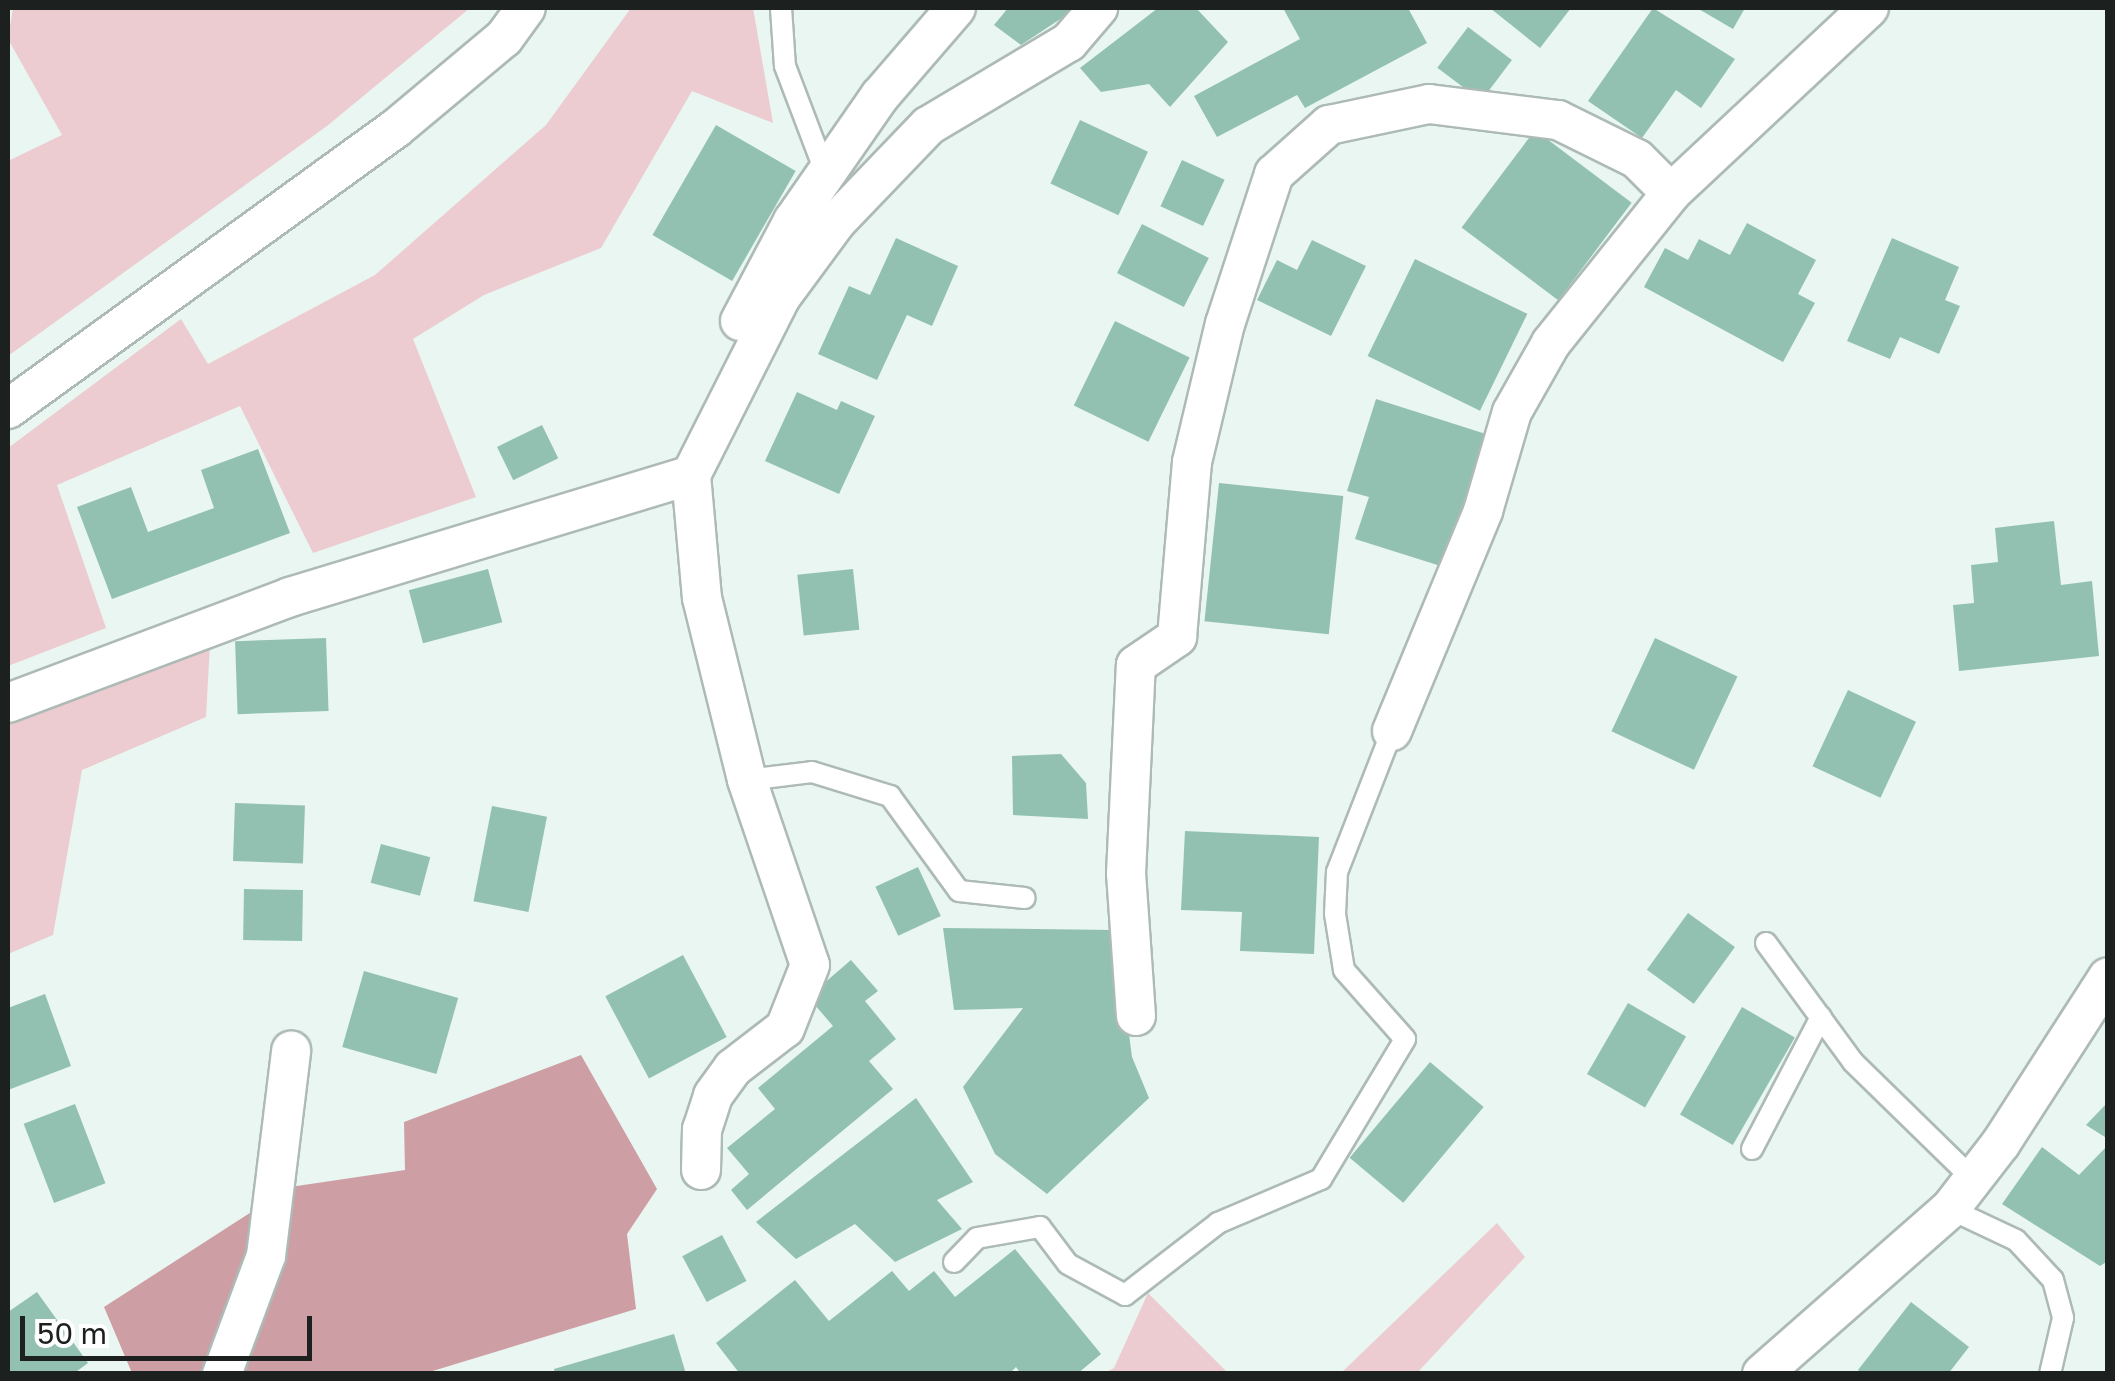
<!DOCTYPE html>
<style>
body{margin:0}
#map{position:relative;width:2115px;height:1381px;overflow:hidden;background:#e9f6f1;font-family:"Golos Text",sans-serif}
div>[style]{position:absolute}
.green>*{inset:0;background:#ecccd0}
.forest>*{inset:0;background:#cd9fa5}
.building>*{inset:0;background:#93c1b1;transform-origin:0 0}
.roads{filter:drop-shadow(2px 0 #adbab5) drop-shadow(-2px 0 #adbab5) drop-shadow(0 2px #adbab5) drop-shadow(0 -2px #adbab5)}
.service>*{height:20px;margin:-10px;padding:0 10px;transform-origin:10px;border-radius:10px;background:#fff}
.minor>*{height:38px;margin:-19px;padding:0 19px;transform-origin:19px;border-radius:19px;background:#fff}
span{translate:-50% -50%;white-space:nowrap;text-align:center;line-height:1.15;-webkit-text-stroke:8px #fff;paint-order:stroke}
.frame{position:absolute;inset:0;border:10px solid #1c201f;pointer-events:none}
.scale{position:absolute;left:20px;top:1316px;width:292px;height:45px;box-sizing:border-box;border:5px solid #1c201f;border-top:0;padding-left:12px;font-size:30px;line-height:35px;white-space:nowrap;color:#1c201f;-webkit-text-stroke:8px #fff;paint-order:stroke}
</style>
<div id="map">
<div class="green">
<i style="clip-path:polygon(13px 8px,470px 8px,327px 126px,8px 356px,8px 161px,62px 135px,8px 39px)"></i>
<i style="clip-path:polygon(631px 8px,753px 8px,773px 123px,692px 91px,601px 248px,484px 295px,413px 339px,476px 497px,313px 553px,240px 406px,57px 485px,106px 628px,8px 666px,8px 448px,181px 319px,208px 364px,375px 275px,546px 125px)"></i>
<i style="clip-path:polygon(210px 644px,206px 717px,82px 770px,53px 935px,8px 954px,8px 720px)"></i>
<i style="clip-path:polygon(1497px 1223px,1525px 1257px,1417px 1373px,1341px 1373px)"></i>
<i style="clip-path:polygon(1148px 1293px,1228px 1373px,1104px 1373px,1114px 1368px)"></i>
</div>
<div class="forest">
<i style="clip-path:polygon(581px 1055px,657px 1189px,627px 1234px,636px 1309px,426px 1373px,132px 1373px,104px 1307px,290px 1187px,405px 1170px,404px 1122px)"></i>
</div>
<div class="building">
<i style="clip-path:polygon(1008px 8px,1077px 8px,1021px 45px,994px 25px)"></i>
<i style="clip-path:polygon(1158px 8px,1196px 8px,1228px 42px,1170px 107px,1149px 84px,1101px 92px,1080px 68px)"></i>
<i style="clip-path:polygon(1283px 8px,1408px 8px,1427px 43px,1305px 108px,1297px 95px,1217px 137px,1194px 96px,1300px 39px)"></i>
<i style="clip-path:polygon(1490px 8px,1571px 8px,1540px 48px)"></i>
<i style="clip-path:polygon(1653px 8px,1735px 59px,1701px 108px,1676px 90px,1642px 138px,1588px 101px)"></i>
<i style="clip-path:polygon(1697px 8px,1745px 8px,1733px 29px)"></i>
<i style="left:1468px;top:27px;width:55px;height:51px;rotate:37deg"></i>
<i style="left:1080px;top:120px;width:75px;height:70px;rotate:25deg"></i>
<i style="left:716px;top:125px;width:92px;height:127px;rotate:30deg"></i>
<i style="left:1535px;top:130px;width:121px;height:122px;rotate:37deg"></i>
<i style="left:1182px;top:160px;width:47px;height:51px;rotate:25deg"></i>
<i style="clip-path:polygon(1747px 223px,1816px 260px,1798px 294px,1815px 303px,1783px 362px,1644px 287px,1665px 248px,1688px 260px,1699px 239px,1730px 255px)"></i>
<i style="left:1142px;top:224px;width:75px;height:55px;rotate:27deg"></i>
<i style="clip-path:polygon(896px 238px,958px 266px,932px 326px,907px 315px,877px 380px,818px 354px,849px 286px,870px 295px)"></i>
<i style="clip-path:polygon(1892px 238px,1959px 267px,1945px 300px,1960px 306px,1939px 354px,1900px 337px,1890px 359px,1847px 341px)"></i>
<i style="clip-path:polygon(1312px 240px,1366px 266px,1331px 336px,1257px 300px,1277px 260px,1297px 270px)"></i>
<i style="left:1415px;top:259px;width:125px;height:108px;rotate:26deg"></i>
<i style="left:1115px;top:321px;width:83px;height:94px;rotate:26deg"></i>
<i style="clip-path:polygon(797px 392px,837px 410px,841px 401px,875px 416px,839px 494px,765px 461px)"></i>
<i style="clip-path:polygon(1376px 399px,1489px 435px,1447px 568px,1355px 539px,1369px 497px,1347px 491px)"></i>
<i style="left:542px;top:425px;width:37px;height:50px;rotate:64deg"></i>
<i style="clip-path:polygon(258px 449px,290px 533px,112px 599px,77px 507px,131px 487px,148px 532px,214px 508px,201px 470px)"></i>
<i style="left:1219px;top:483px;width:125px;height:139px;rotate:6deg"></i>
<i style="clip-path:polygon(2054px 521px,2061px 585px,2092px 581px,2099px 656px,1959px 671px,1953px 605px,1974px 603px,1971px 565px,1998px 562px,1995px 528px)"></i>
<i style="left:488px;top:569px;width:55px;height:82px;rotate:75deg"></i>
<i style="left:853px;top:569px;width:61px;height:56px;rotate:84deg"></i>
<i style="left:326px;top:638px;width:73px;height:91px;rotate:88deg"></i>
<i style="left:1655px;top:638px;width:91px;height:103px;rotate:25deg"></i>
<i style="left:1848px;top:690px;width:75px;height:84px;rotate:25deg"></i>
<i style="clip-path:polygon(1061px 754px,1086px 783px,1088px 819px,1013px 815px,1012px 756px)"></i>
<i style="left:235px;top:803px;width:70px;height:58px;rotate:2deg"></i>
<i style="left:492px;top:806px;width:56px;height:97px;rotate:11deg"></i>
<i style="clip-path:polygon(1185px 831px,1319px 837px,1314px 954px,1240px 951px,1242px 912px,1181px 910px)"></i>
<i style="left:381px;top:844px;width:51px;height:40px;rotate:15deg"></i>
<i style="left:918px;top:867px;width:54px;height:47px;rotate:65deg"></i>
<i style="left:244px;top:889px;width:59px;height:51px;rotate:1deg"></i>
<i style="left:1688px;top:913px;width:58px;height:70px;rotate:36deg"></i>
<i style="clip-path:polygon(943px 928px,1115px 930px,1132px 1057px,1149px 1098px,1047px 1194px,995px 1154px,963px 1087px,1023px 1008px,954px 1010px)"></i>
<i style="left:683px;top:955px;width:93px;height:88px;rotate:62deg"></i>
<i style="clip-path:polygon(851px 960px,878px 991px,865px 1001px,896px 1039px,869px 1061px,893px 1089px,747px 1210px,731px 1190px,749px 1174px,727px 1148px,775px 1109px,758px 1088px,833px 1026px,808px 997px)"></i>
<i style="left:364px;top:971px;width:98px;height:79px;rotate:16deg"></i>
<i style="clip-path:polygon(45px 994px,71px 1066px,8px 1090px,8px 1008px)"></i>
<i style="left:1628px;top:1003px;width:67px;height:82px;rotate:30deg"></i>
<i style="left:1742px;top:1007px;width:61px;height:124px;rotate:30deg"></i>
<i style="left:1430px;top:1062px;width:70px;height:125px;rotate:40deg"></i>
<i style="clip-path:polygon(916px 1098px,973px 1182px,937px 1200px,962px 1229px,895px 1262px,855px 1224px,796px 1259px,756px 1222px)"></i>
<i style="clip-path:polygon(2108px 1102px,2108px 1139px,2086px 1125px)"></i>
<i style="left:75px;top:1104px;width:85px;height:55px;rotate:69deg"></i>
<i style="clip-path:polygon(2108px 1145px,2108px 1261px,2100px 1266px,2002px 1204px,2042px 1147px,2079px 1175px)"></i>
<i style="left:722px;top:1235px;width:52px;height:45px;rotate:62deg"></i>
<i style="clip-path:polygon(1015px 1249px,1101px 1354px,1077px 1374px,1021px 1374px,1016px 1367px,1009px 1374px,740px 1374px,716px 1343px,795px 1280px,829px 1321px,892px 1271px,909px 1291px,934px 1271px,955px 1297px)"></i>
<i style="clip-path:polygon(37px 1292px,88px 1363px,73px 1374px,8px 1374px,8px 1312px)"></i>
<i style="clip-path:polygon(1911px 1302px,1969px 1347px,1948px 1374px,1862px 1374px,1858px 1370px)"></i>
<i style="clip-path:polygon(674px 1334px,686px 1374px,555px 1374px,554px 1369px)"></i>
</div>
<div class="roads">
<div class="service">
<i style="left:781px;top:8px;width:58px;rotate:86.1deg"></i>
<i style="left:785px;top:66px;width:116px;rotate:69.2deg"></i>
<i style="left:747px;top:780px;width:65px;rotate:-7deg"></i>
<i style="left:812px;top:772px;width:82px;rotate:17.1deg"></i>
<i style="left:890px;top:796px;width:117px;rotate:54deg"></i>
<i style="left:959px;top:891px;width:66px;rotate:6.1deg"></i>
<i style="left:1766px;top:943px;width:147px;rotate:53.8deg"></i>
<i style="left:1853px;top:1062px;width:168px;rotate:44.3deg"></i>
<i style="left:1752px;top:1149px;width:149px;rotate:-62.4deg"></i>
<i style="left:1950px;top:1209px;width:73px;rotate:25.2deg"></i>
<i style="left:2016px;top:1240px;width:54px;rotate:47.2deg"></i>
<i style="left:2053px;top:1280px;width:39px;rotate:75deg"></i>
<i style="left:2063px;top:1318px;width:57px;rotate:103.1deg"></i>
<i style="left:954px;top:1262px;width:33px;rotate:-46deg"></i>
<i style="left:977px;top:1238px;width:64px;rotate:-9.9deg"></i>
<i style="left:1040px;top:1227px;width:46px;rotate:52.9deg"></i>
<i style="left:1068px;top:1264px;width:65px;rotate:28.5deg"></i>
<i style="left:1125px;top:1295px;width:118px;rotate:-37.7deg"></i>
<i style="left:1218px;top:1223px;width:112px;rotate:-23.1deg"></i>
<i style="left:1321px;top:1179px;width:163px;rotate:-59deg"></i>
<i style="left:1405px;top:1039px;width:92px;rotate:-131.5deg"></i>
<i style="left:1344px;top:970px;width:57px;rotate:-99.1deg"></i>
<i style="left:1335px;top:914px;width:42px;rotate:-87.3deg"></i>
<i style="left:1337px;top:872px;width:151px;rotate:-68.7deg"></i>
</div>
<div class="minor">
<i style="left:740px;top:321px;width:113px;rotate:-62.1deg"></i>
<i style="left:793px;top:221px;width:152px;rotate:-55.2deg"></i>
<i style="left:880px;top:96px;width:116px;rotate:-49.2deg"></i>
<i style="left:8px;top:409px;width:478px;rotate:-35.9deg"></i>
<i style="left:395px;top:129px;width:142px;rotate:-39.9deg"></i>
<i style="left:504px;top:38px;width:37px;rotate:-54deg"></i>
<i style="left:691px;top:475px;width:123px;rotate:84.9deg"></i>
<i style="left:702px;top:598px;width:187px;rotate:76.1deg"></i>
<i style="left:747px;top:780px;width:195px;rotate:71.2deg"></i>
<i style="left:810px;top:965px;width:68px;rotate:111.6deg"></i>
<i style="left:785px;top:1028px;width:66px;rotate:142.4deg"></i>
<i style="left:733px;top:1068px;width:34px;rotate:126deg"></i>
<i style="left:713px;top:1096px;width:35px;rotate:108deg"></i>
<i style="left:702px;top:1129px;width:41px;rotate:91.4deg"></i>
<i style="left:8px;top:703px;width:301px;rotate:-20.6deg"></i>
<i style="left:290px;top:597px;width:419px;rotate:-16.9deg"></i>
<i style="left:691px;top:475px;width:199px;rotate:-63.2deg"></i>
<i style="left:781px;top:297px;width:94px;rotate:-53.6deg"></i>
<i style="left:837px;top:221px;width:132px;rotate:-46.2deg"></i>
<i style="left:928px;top:126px;width:164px;rotate:-30.8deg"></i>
<i style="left:1069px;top:42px;width:45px;rotate:-49.5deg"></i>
<i style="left:1392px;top:731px;width:238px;rotate:-67.5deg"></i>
<i style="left:1483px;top:511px;width:103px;rotate:-73.7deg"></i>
<i style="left:1512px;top:412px;width:79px;rotate:-60.5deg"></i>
<i style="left:1551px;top:343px;width:192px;rotate:-51.3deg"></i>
<i style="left:1671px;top:193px;width:271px;rotate:-43.1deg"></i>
<i style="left:1136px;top:1016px;width:142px;rotate:-94deg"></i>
<i style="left:1126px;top:874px;width:209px;rotate:-87.3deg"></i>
<i style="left:1136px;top:665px;width:50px;rotate:-34.3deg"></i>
<i style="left:1177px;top:637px;width:176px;rotate:-85.1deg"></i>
<i style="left:1192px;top:462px;width:142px;rotate:-76.6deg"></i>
<i style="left:1225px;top:324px;width:158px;rotate:-71.9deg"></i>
<i style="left:1274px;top:174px;width:74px;rotate:-41.7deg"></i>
<i style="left:1329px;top:125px;width:102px;rotate:-11.9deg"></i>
<i style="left:1429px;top:104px;width:130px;rotate:7.1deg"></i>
<i style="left:1558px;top:120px;width:88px;rotate:26.3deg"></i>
<i style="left:1637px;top:159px;width:48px;rotate:45deg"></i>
<i style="left:222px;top:1374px;width:126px;rotate:-69.6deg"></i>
<i style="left:266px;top:1256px;width:207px;rotate:-83deg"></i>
<i style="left:1762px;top:1374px;width:250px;rotate:-41.3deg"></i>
<i style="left:1950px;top:1209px;width:83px;rotate:-52.3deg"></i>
<i style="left:2001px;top:1143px;width:197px;rotate:-57.2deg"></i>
</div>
</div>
<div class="frame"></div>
<div class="scale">50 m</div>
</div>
